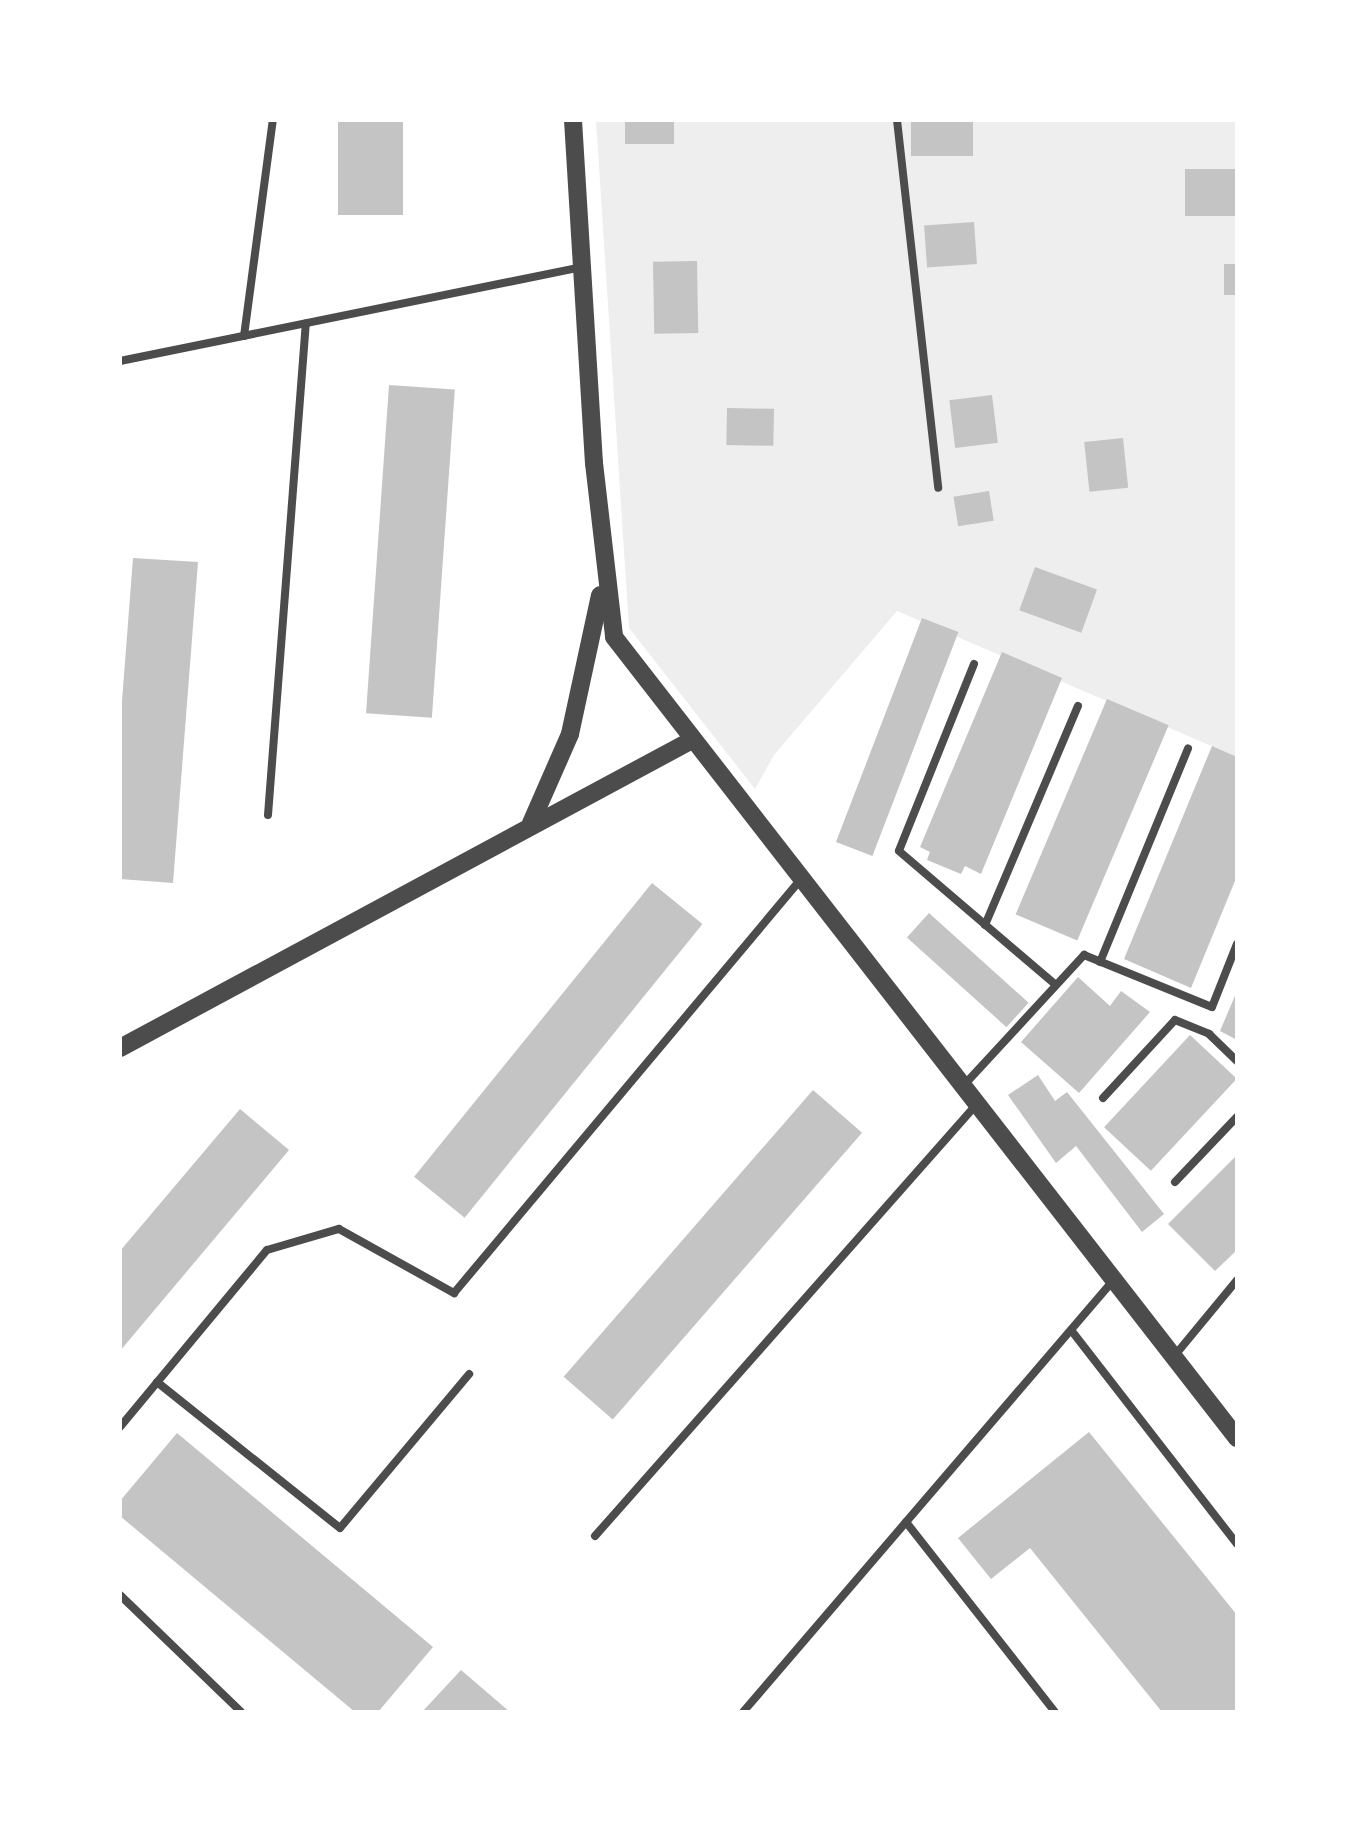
<!DOCTYPE html>
<style>
body{margin:0}
#map{position:relative;width:1357px;height:1832px;overflow:hidden;background:#fff;font-family:Inter,sans-serif}
div>[style]{position:absolute}
.green>*{inset:0;background:#eee}
.building>*{inset:0;background:#c4c4c4;transform-origin:0 0}
.service>*{height:8px;margin:-4px;padding:0 4px;transform-origin:4px;border-radius:4px;background:#4c4c4c}
.tertiary>*{height:18px;margin:-9px;padding:0 9px;transform-origin:9px;border-radius:9px;background:#4c4c4c}
span{translate:-50% -50%;white-space:nowrap;text-align:center;line-height:1.15;-webkit-text-stroke:10px #fff;paint-order:stroke}
.frame{position:absolute;inset:0;border:122px solid #fff;pointer-events:none}
</style>
<div id="map">
<div class="green">
<i style="clip-path:polygon(596px 120px,1237px 120px,1237px 757px,897px 611px,774px 755px,755px 789px,629px 628px)"></i>
</div>
<div class="building">
<i style="left:338px;top:120px;width:65px;height:95px"></i>
<i style="left:625px;top:120px;width:49px;height:24px"></i>
<i style="left:911px;top:120px;width:62px;height:36px"></i>
<i style="left:1237px;top:169px;width:47px;height:52px;rotate:90deg"></i>
<i style="left:974px;top:222px;width:42px;height:50px;rotate:86deg"></i>
<i style="left:697px;top:261px;width:72px;height:44px;rotate:89deg"></i>
<i style="left:1237px;top:264px;width:31px;height:13px;rotate:90deg"></i>
<i style="left:389px;top:385px;width:66px;height:329px;rotate:4deg"></i>
<i style="left:992px;top:395px;width:48px;height:43px;rotate:83deg"></i>
<i style="left:727px;top:408px;width:47px;height:37px;rotate:1deg"></i>
<i style="left:1123px;top:438px;width:50px;height:39px;rotate:84deg"></i>
<i style="left:989px;top:491px;width:30px;height:36px;rotate:81deg"></i>
<i style="clip-path:polygon(133px 558px,198px 562px,173px 883px,120px 879px,120px 727px)"></i>
<i style="left:1035px;top:567px;width:66px;height:46px;rotate:20deg"></i>
<i style="left:922px;top:618px;width:39px;height:240px;rotate:21deg"></i>
<i style="clip-path:polygon(1002px 652px,1062px 678px,981px 874px,965px 866px,961px 874px,927px 860px,930px 852px,920px 847px)"></i>
<i style="left:1107px;top:699px;width:67px;height:234px;rotate:23deg"></i>
<i style="clip-path:polygon(1212px 746px,1237px 757px,1237px 876px,1191px 988px,1124px 959px)"></i>
<i style="left:652px;top:883px;width:65px;height:378px;rotate:39deg"></i>
<i style="left:929px;top:913px;width:134px;height:33px;rotate:42deg"></i>
<i style="clip-path:polygon(1078px 977px,1110px 1006px,1121px 991px,1150px 1012px,1079px 1093px,1021px 1042px)"></i>
<i style="clip-path:polygon(1237px 991px,1237px 1040px,1220px 1031px)"></i>
<i style="left:1190px;top:1035px;width:64px;height:126px;rotate:43deg"></i>
<i style="clip-path:polygon(1038px 1075px,1055px 1101px,1067px 1092px,1164px 1214px,1142px 1232px,1076px 1146px,1056px 1163px,1008px 1095px)"></i>
<i style="left:813px;top:1090px;width:65px;height:380px;rotate:41deg"></i>
<i style="clip-path:polygon(240px 1109px,289px 1150px,120px 1351px,120px 1251px)"></i>
<i style="clip-path:polygon(1237px 1155px,1237px 1250px,1215px 1271px,1168px 1224px)"></i>
<i style="clip-path:polygon(1089px 1432px,1237px 1615px,1237px 1712px,1162px 1712px,1030px 1548px,991px 1579px,958px 1538px)"></i>
<i style="clip-path:polygon(177px 1433px,433px 1647px,378px 1712px,355px 1712px,120px 1516px,120px 1501px)"></i>
<i style="clip-path:polygon(461px 1670px,510px 1712px,422px 1712px)"></i>
</div>
<div class="service">
<i style="left:897px;top:120px;width:370px;rotate:83.6deg"></i>
<i style="left:244px;top:336px;width:218px;rotate:-82.4deg"></i>
<i style="left:120px;top:361px;width:471px;rotate:-11.5deg"></i>
<i style="left:974px;top:664px;width:201px;rotate:111.9deg"></i>
<i style="left:899px;top:851px;width:206px;rotate:40.5deg"></i>
<i style="left:268px;top:815px;width:493px;rotate:-85.6deg"></i>
<i style="left:985px;top:925px;width:238px;rotate:-67deg"></i>
<i style="left:1100px;top:962px;width:231px;rotate:-67.6deg"></i>
<i style="left:965px;top:1084px;width:176px;rotate:-47.3deg"></i>
<i style="left:1084px;top:955px;width:138px;rotate:22.1deg"></i>
<i style="left:1212px;top:1007px;width:68px;rotate:-68.4deg"></i>
<i style="left:1103px;top:1098px;width:106px;rotate:-47.3deg"></i>
<i style="left:1175px;top:1020px;width:37px;rotate:22deg"></i>
<i style="left:1209px;top:1034px;width:39px;rotate:44deg"></i>
<i style="left:1175px;top:1182px;width:90px;rotate:-46.4deg"></i>
<i style="left:1071px;top:1330px;width:271px;rotate:52.2deg"></i>
<i style="left:1176px;top:1354px;width:96px;rotate:-50.5deg"></i>
<i style="left:157px;top:1382px;width:234px;rotate:38.6deg"></i>
<i style="left:340px;top:1528px;width:201px;rotate:-50deg"></i>
<i style="left:120px;top:1427px;width:230px;rotate:-50.3deg"></i>
<i style="left:267px;top:1250px;width:75px;rotate:-16.3deg"></i>
<i style="left:339px;top:1229px;width:132px;rotate:29.1deg"></i>
<i style="left:454px;top:1293px;width:540px;rotate:-50.03deg"></i>
<i style="left:906px;top:1522px;width:241px;rotate:51.9deg"></i>
<i style="left:595px;top:1536px;width:575px;rotate:-48.52deg"></i>
<i style="left:120px;top:1595px;width:168px;rotate:44deg"></i>
<i style="left:743px;top:1712px;width:567px;rotate:-49.37deg"></i>
</div>
<div class="tertiary">
<i style="left:573px;top:120px;width:344px;rotate:86.5deg"></i>
<i style="left:594px;top:463px;width:175px;rotate:83.4deg"></i>
<i style="left:614px;top:637px;width:1015px;rotate:52.13deg"></i>
<i style="left:531px;top:823px;width:97px;rotate:-66.3deg"></i>
<i style="left:570px;top:734px;width:142px;rotate:-77.8deg"></i>
<i style="left:120px;top:1048px;width:650px;rotate:-28.3deg"></i>
</div>
<div class="frame"></div>
</div>
